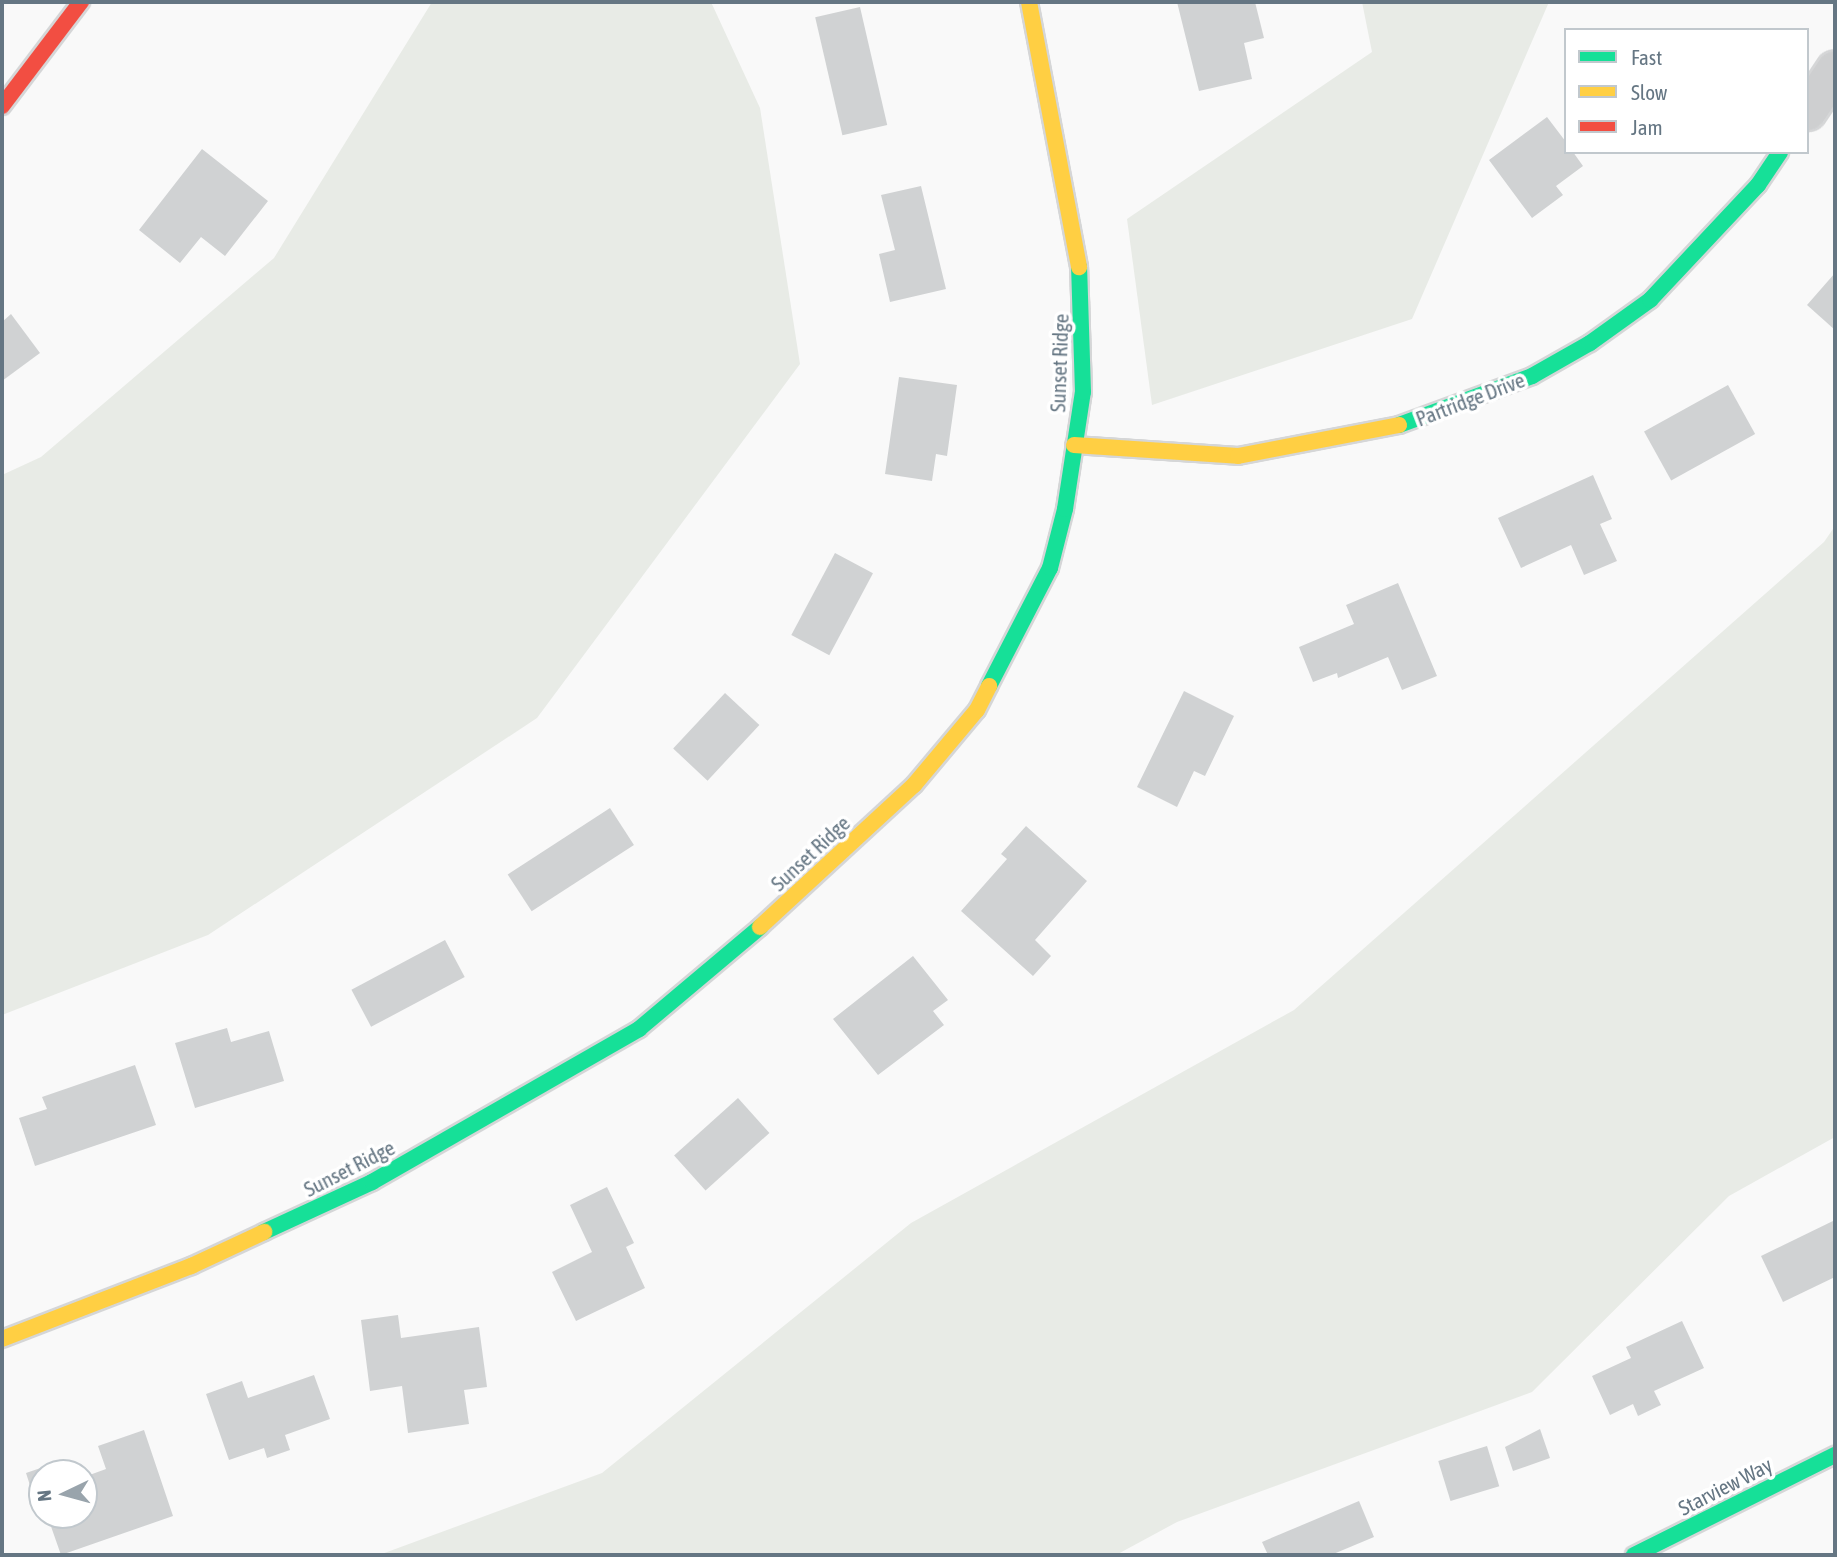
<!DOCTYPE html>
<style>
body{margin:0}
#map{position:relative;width:1837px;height:1557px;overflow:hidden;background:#f9f9f9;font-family:"Asap Condensed",sans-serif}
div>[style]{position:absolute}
.green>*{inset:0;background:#e8ebe6}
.building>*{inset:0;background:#d0d2d3;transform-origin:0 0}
.roads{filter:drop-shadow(2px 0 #d5d6d7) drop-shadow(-2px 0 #d5d6d7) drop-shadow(0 2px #d5d6d7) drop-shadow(0 -2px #d5d6d7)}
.street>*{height:37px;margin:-18.5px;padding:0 18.5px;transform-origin:18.5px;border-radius:18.5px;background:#cecfd0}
.fast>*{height:16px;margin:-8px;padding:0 8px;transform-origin:8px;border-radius:8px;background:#16e098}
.slow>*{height:16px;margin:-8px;padding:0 8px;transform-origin:8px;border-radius:8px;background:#ffcf43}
.jam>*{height:16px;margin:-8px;padding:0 8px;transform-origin:8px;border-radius:8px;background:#f24e42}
span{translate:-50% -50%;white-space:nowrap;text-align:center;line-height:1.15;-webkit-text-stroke:7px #fff;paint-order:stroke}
.street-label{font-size:21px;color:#657683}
.frame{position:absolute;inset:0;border:4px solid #657683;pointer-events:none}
.legend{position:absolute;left:1564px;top:28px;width:245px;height:126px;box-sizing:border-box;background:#fff;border:2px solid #c1c8cd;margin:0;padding:9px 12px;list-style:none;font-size:21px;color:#657683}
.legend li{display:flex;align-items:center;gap:14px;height:35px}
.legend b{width:35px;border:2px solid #c1c8cd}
.north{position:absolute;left:28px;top:1459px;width:70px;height:70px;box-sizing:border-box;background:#fff;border:2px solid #c1c8cd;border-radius:50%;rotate:265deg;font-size:19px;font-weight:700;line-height:28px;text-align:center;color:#657683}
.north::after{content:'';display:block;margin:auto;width:24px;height:32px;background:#99a4ac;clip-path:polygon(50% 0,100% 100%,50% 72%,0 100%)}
</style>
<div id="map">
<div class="green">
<i style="clip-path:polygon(432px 2px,711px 2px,760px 108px,800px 364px,537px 718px,208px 935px,2px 1015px,2px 475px,41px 457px,274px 258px)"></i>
<i style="clip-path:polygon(1362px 2px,1549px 2px,1412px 319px,1152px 405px,1127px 219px,1372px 52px)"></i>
<i style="clip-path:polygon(1835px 526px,1835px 1137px,1729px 1196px,1532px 1392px,1177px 1522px,1116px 1555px,379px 1555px,602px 1473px,911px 1223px,1294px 1010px,1824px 542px)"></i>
</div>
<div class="building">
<i style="clip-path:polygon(1177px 2px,1255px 2px,1264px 38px,1244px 43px,1252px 79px,1199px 91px)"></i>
<i style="left:860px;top:7px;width:121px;height:46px;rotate:77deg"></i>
<i style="clip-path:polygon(1547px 117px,1566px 142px,1566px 152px,1573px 152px,1583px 166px,1556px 186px,1563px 195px,1532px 218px,1489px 160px)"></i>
<i style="clip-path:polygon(202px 149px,268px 201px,225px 256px,201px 237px,180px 263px,139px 230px)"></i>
<i style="clip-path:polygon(921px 186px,946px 289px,890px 302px,879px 254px,895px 250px,881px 195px)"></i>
<i style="clip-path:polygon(1835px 273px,1835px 330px,1807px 305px)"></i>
<i style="clip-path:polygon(11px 314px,40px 353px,2px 381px,2px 322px)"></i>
<i style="clip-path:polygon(899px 377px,957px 385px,947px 456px,936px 454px,932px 481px,885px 474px)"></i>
<i style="left:1728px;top:385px;width:56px;height:96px;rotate:61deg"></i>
<i style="clip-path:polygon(1593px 475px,1612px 519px,1600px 524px,1617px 561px,1584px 575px,1571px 545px,1521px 568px,1498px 518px)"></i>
<i style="left:835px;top:553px;width:43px;height:93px;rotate:28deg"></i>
<i style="clip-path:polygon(1398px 583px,1437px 676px,1402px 690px,1388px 657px,1338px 678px,1337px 673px,1313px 682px,1299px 647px,1354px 624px,1346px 605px)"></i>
<i style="clip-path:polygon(1184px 691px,1234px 716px,1205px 776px,1194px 771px,1177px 807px,1137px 787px)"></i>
<i style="left:725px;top:693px;width:47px;height:76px;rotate:43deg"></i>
<i style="left:610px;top:808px;width:44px;height:122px;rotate:57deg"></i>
<i style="clip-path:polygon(1026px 826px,1087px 881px,1035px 940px,1051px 956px,1033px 976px,961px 911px,1007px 859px,1001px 854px)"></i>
<i style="left:445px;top:940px;width:42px;height:106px;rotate:62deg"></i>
<i style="clip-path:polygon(913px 956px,948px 1000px,933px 1011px,944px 1025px,878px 1075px,833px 1019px)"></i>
<i style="clip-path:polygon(227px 1028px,231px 1042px,269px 1031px,284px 1081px,195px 1108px,175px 1043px)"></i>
<i style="clip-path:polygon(135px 1065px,156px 1125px,35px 1166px,19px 1118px,47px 1109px,42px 1097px)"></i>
<i style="left:738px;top:1098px;width:47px;height:86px;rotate:48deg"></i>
<i style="clip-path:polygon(607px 1187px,634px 1243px,626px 1247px,645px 1288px,576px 1321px,552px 1272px,592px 1252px,570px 1205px)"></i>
<i style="clip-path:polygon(1835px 1220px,1835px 1277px,1783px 1302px,1761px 1256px)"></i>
<i style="clip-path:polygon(398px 1315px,401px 1338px,479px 1327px,487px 1387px,464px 1390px,469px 1424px,408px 1433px,402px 1386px,370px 1391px,361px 1320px)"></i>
<i style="clip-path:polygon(1682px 1321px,1704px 1368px,1654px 1391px,1661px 1405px,1638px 1416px,1633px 1404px,1610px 1415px,1592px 1376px,1631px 1358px,1626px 1347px)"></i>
<i style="clip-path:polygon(314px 1375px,330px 1419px,285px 1435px,290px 1450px,267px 1458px,264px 1448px,229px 1460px,206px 1394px,242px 1381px,248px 1398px)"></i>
<i style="clip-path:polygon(1540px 1429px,1550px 1458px,1513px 1471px,1505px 1447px)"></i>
<i style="clip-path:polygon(144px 1430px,173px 1516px,61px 1555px,47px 1515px,84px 1515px,84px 1477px,106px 1469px,98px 1446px)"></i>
<i style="left:1487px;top:1446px;width:42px;height:51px;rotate:73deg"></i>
<i style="clip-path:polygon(58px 1462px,62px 1473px,42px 1473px,42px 1502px,36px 1504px,26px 1473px)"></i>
<i style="clip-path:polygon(1359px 1501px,1374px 1537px,1331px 1555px,1268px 1555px,1262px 1542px)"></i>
</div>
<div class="roads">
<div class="street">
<i style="left:1807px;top:111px;width:50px;rotate:-56.3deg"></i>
</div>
<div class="fast">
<i style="left:1399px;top:425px;width:142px;rotate:-20.2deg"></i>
<i style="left:1532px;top:376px;width:67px;rotate:-29.6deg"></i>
<i style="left:1590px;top:343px;width:74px;rotate:-35.6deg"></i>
<i style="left:1650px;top:300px;width:158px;rotate:-46.8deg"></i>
<i style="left:1758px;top:185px;width:40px;rotate:-56deg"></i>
<i style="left:989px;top:686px;width:133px;rotate:-62.7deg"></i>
<i style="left:1050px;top:568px;width:61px;rotate:-75.7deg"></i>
<i style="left:1065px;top:509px;width:118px;rotate:-81.3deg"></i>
<i style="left:1083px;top:392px;width:125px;rotate:-91.8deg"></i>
<i style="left:264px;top:1232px;width:119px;rotate:-24.8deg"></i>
<i style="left:372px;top:1182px;width:308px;rotate:-29.8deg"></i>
<i style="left:639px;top:1029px;width:158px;rotate:-40.1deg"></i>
<i style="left:1634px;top:1555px;width:225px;rotate:-26.5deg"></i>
</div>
<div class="slow">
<i style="left:1029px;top:2px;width:270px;rotate:79.3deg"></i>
<i style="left:1074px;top:445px;width:164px;rotate:3.8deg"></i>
<i style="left:1238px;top:456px;width:164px;rotate:-10.9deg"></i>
<i style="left:760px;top:927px;width:209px;rotate:-42.7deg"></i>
<i style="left:914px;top:785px;width:98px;rotate:-50deg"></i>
<i style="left:977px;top:710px;width:27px;rotate:-63deg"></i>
<i style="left:2px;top:1339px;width:203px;rotate:-21.1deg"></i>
<i style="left:191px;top:1266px;width:81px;rotate:-25deg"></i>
</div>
<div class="jam">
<i style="left:2px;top:106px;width:131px;rotate:-52.8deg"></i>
</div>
</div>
<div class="street-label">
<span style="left:1059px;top:363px;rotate:-88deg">Sunset Ridge</span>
<span style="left:1470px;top:399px;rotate:-21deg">Partridge Drive</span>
<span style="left:810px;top:853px;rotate:-43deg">Sunset Ridge</span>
<span style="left:349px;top:1168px;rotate:-27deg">Sunset Ridge</span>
<span style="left:1725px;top:1486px;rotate:-27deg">Starview Way</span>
</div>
<div class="frame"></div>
<ul class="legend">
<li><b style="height:9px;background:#16e098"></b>Fast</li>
<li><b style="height:9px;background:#ffcf43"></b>Slow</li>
<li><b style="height:9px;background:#f24e42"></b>Jam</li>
</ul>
<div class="north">N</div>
</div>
